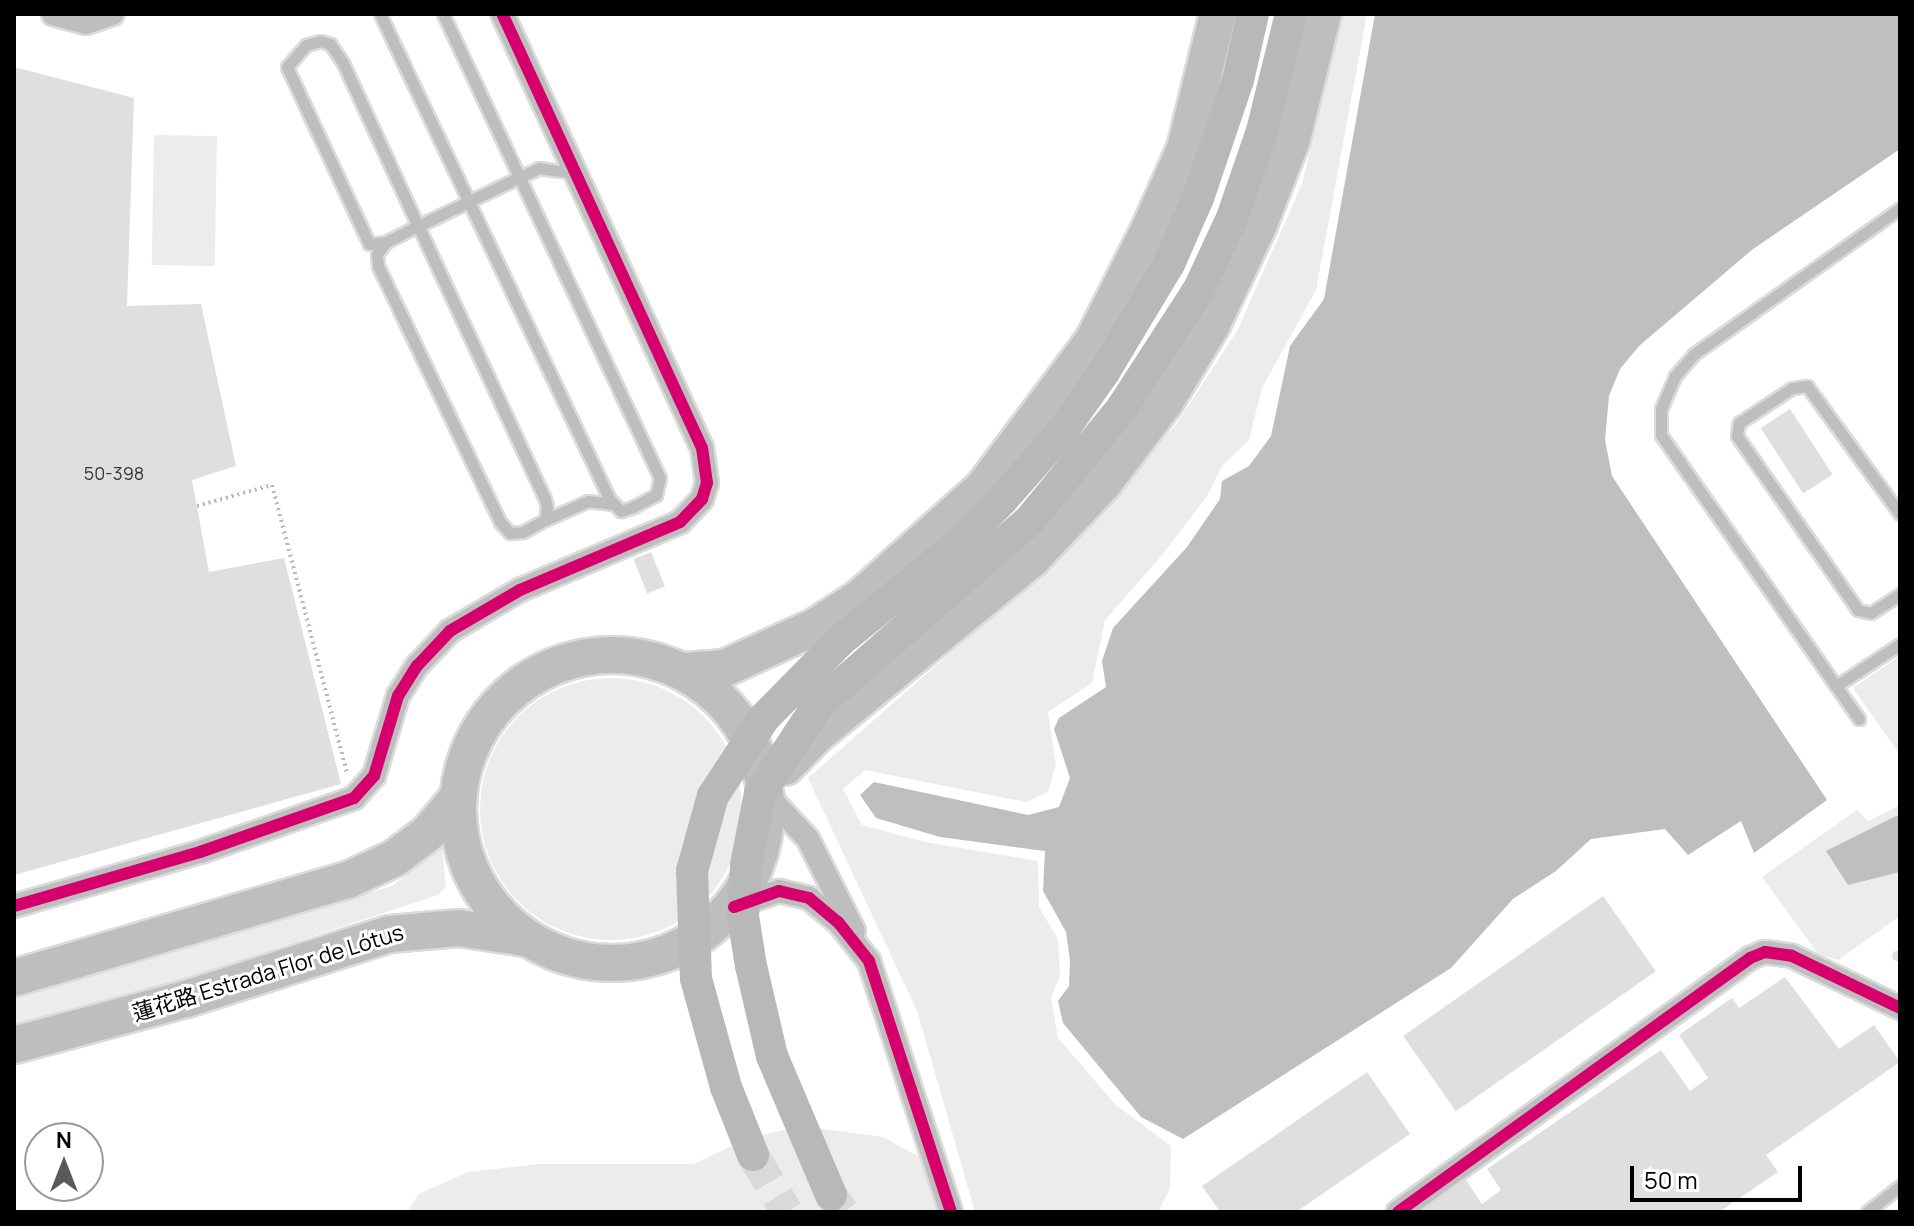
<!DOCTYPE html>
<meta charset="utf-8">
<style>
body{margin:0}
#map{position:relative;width:1914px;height:1226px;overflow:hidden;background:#fff;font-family:Manrope,"Noto Sans SC",sans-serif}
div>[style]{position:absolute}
.green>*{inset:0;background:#ececec;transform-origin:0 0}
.round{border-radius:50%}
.water>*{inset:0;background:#bfbfbf}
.building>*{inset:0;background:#dfdfdf;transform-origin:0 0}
.secondary-tunnel>*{height:32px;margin-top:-16px;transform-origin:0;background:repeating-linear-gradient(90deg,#d9d9d9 0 32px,transparent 0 48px)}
.path>*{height:4px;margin-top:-2px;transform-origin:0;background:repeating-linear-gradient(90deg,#b9b9b9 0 2px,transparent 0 6px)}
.roads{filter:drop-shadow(2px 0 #dbdbdb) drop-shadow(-2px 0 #dbdbdb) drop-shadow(0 2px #dbdbdb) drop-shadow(0 -2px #dbdbdb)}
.lane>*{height:11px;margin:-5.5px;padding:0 5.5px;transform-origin:5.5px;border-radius:5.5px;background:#bebebe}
.street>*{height:22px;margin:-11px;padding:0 11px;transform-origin:11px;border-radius:11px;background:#bebebe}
.primary>*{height:36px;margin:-18px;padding:0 18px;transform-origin:18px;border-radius:18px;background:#bebebe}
.primary>.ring{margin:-18px;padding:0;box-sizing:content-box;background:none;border:36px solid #bebebe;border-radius:50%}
.secondary-bridge>*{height:32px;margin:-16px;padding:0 16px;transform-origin:16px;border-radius:16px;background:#b8b8b8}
.cycleway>*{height:12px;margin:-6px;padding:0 6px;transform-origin:6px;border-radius:6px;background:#d6006c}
span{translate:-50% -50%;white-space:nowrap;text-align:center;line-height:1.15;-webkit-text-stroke:6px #fff;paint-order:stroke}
.number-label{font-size:18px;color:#383838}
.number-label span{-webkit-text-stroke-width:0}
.street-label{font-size:22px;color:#000}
.frame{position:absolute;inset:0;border:16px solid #000;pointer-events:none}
.north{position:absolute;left:24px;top:1122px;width:80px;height:80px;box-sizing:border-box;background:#fff;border:2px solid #999;border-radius:50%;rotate:0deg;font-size:22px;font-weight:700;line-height:32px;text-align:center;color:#000}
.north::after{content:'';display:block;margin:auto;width:28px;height:36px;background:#595959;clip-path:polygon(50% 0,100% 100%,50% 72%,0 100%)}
.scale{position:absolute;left:1630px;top:1166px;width:172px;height:36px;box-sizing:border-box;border:4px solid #000;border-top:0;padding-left:10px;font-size:24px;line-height:28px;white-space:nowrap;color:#000;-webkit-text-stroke:6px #fff;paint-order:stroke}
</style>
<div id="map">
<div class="green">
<i style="clip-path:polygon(1343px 14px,1367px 14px,1316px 290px,1262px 388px,1249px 440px,1222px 466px,1207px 496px,1163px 554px,1105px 620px,1092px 683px,1048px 712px,1056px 765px,1048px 792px,1026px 802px,865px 770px,843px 789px,862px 825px,926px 842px,1038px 861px,1039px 907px,1058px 939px,1060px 976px,1051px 997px,1058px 1038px,1116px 1105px,1171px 1146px,1170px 1189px,1158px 1212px,975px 1212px,917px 1011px,808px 778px,1022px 590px,1175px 426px,1237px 331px,1302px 184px)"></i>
<i style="left:154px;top:135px;width:63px;height:130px;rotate:1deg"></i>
<i style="clip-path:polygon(1900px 656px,1900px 755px,1853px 688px)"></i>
<i class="round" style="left:480px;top:678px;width:262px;height:262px"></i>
<i style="clip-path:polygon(1900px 805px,1900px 916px,1838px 960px,1818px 954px,1762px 877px,1857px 810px,1868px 821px)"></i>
<i style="clip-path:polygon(442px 848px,446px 887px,438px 895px,150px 990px,14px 1025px,14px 997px,392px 886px)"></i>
<i style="clip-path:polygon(802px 1126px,883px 1137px,930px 1163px,943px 1212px,407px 1212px,419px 1194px,468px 1172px,539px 1164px,694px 1164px,751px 1137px)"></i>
</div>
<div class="water">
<i style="clip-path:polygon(1375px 14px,1900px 14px,1900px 149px,1753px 249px,1639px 346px,1620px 369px,1609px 396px,1605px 440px,1612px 476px,1827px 800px,1754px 853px,1741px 821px,1688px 855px,1665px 829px,1591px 839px,1556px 871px,1513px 899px,1451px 968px,1183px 1139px,1141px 1117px,1063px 1023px,1058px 1001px,1069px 986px,1070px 961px,1066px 932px,1043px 891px,1045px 851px,940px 837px,876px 818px,860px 795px,874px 782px,1028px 815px,1059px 807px,1070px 778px,1054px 729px,1059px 718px,1106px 687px,1102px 661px,1113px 628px,1187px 547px,1220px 499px,1222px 481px,1249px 466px,1271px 436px,1290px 346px,1324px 299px)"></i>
<i style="clip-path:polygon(1900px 814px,1900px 872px,1848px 885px,1826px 851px)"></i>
</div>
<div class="building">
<i style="clip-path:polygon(14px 67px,134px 98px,127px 306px,201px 304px,236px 466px,192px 480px,209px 572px,284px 558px,341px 784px,14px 875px)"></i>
<i style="left:1790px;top:409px;width:78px;height:35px;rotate:57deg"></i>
<i style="left:651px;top:552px;width:37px;height:19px;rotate:68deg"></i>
<i style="left:1603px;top:896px;width:92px;height:244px;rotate:55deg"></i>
<i class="round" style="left:1892px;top:951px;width:10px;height:10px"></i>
<i style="clip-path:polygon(1785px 977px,1839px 1049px,1874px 1025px,1900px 1062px,1766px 1155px,1778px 1172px,1719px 1212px,1420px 1212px,1466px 1180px,1482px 1204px,1501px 1190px,1487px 1169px,1661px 1050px,1690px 1091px,1708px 1078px,1679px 1035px,1732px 998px,1739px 1008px)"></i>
<i style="clip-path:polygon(1367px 1072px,1410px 1134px,1296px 1212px,1220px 1212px,1202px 1186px)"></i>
</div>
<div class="secondary-tunnel">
<i style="left:753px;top:1155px;width:66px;rotate:59.2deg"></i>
<i style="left:831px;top:1195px;width:21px;rotate:55deg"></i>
</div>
<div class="path">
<i style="left:197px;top:506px;width:78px;rotate:-15.6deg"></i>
<i style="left:272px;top:485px;width:298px;rotate:75.4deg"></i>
</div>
<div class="roads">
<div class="lane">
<i style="left:380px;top:14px;width:538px;rotate:64.67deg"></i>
<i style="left:610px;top:500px;width:16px;rotate:45deg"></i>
<i style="left:621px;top:511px;width:13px;rotate:-18deg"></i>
<i style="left:633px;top:507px;width:26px;rotate:-28deg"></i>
<i style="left:656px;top:495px;width:17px;rotate:-77deg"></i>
<i style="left:660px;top:478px;width:512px;rotate:-115.06deg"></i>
<i style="left:386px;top:242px;width:15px;rotate:127deg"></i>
<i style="left:377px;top:254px;width:12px;rotate:85deg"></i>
<i style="left:378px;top:266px;width:284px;rotate:64.5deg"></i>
<i style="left:500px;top:522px;width:15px;rotate:48deg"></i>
<i style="left:510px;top:533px;width:13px;rotate:-4deg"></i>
<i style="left:523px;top:532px;width:25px;rotate:-29deg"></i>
<i style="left:545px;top:520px;width:13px;rotate:-81deg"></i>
<i style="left:547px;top:507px;width:8px;rotate:-104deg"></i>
<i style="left:545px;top:499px;width:301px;rotate:-114.9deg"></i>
<i style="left:418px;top:226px;width:179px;rotate:-114.7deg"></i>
<i style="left:343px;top:63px;width:23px;rotate:-124deg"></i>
<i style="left:330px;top:44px;width:10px;rotate:-163deg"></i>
<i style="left:320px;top:41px;width:15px;rotate:164deg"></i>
<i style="left:306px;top:45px;width:29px;rotate:131deg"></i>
<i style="left:287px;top:67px;width:195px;rotate:65.1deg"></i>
<i style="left:369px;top:244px;width:17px;rotate:-7deg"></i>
<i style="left:386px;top:242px;width:36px;rotate:-27deg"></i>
<i style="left:418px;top:226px;width:113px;rotate:-25.7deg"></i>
<i style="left:520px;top:177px;width:21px;rotate:-25deg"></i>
<i style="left:539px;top:168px;width:35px;rotate:8deg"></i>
<i style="left:1900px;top:514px;width:158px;rotate:-126deg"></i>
<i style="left:1807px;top:386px;width:15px;rotate:172deg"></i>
<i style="left:1792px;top:388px;width:64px;rotate:146.6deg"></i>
<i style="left:1739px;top:423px;width:13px;rotate:99deg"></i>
<i style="left:1737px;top:436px;width:212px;rotate:55.2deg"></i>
<i style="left:1858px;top:610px;width:13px;rotate:13deg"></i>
<i style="left:1871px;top:613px;width:35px;rotate:-33deg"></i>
<i style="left:545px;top:520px;width:47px;rotate:-23.8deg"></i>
<i style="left:588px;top:501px;width:25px;rotate:7deg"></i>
<i style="left:1836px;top:686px;width:77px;rotate:-33.3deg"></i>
<i style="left:1859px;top:719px;width:346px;rotate:-124.9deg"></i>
<i style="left:1661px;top:435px;width:26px;rotate:-90deg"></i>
<i style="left:1661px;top:409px;width:36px;rotate:-67deg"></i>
<i style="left:1675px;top:376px;width:29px;rotate:-49deg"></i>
<i style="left:1694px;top:354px;width:252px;rotate:-35.3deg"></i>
<i style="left:1867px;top:1212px;width:42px;rotate:-38.2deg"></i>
</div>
<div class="street">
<i style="left:53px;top:14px;width:34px;rotate:15deg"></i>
<i style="left:86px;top:23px;width:28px;rotate:-19deg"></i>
<i style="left:767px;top:795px;width:60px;rotate:47deg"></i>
<i style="left:808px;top:839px;width:103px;rotate:63.4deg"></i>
<i style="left:14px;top:906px;width:194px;rotate:-16.2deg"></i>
<i style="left:200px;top:852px;width:163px;rotate:-19.3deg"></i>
<i style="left:354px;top:798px;width:30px;rotate:-48deg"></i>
<i style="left:374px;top:776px;width:84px;rotate:-73.3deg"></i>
<i style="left:398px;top:696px;width:36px;rotate:-58deg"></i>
<i style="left:417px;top:666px;width:48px;rotate:-46.7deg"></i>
<i style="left:450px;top:631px;width:81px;rotate:-30.4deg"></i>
<i style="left:520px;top:590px;width:174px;rotate:-23deg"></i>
<i style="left:680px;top:522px;width:32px;rotate:-46deg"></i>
<i style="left:702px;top:499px;width:17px;rotate:-73deg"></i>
<i style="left:707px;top:483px;width:35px;rotate:-98deg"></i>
<i style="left:702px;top:448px;width:478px;rotate:-114.7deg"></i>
<i style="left:734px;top:907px;width:48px;rotate:-19.6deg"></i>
<i style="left:779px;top:891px;width:31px;rotate:13deg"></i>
<i style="left:809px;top:898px;width:38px;rotate:40deg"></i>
<i style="left:838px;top:922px;width:50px;rotate:51.5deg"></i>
<i style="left:869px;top:961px;width:264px;rotate:71.9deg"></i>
<i style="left:1398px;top:1212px;width:434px;rotate:-35.8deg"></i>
<i style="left:1750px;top:958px;width:16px;rotate:-22deg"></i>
<i style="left:1765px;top:952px;width:27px;rotate:8deg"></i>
<i style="left:1792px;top:956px;width:120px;rotate:25.7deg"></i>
</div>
<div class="primary">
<i class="ring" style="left:458px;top:655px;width:272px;height:272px"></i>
<i style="left:684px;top:671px;width:41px;rotate:-4.2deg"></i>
<i style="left:725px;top:668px;width:99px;rotate:-24.5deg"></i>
<i style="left:815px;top:627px;width:55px;rotate:-33.1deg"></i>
<i style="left:861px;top:597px;width:164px;rotate:-41.8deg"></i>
<i style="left:983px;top:488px;width:184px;rotate:-53.2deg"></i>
<i style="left:1093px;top:341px;width:124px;rotate:-63.2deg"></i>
<i style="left:1149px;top:230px;width:89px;rotate:-66deg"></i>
<i style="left:1185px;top:149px;width:139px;rotate:-76.3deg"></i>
<i style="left:785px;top:767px;width:43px;rotate:-45.9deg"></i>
<i style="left:815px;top:736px;width:279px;rotate:-39.2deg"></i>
<i style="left:1031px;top:560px;width:103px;rotate:-46.6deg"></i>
<i style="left:1102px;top:485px;width:104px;rotate:-52.8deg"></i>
<i style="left:1165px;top:402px;width:91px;rotate:-58.9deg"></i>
<i style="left:1212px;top:324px;width:110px;rotate:-64.8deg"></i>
<i style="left:1259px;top:224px;width:91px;rotate:-68.8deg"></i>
<i style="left:1292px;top:139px;width:129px;rotate:-76.1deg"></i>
<i style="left:14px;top:978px;width:348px;rotate:-16.4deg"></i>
<i style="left:348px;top:880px;width:52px;rotate:-25.1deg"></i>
<i style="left:395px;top:858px;width:41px;rotate:-37.1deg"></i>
<i style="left:428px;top:833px;width:43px;rotate:-49.7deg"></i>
<i style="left:14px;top:1045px;width:178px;rotate:-15deg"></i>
<i style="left:186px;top:999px;width:214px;rotate:-17.7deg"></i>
<i style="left:390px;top:934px;width:69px;rotate:-5deg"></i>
<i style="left:459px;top:928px;width:67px;rotate:8.6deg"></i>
</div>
</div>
<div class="secondary-bridge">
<i style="left:753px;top:1155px;width:73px;rotate:-111.7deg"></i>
<i style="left:726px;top:1087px;width:112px;rotate:-105.5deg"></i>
<i style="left:696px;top:979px;width:108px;rotate:-92.1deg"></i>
<i style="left:692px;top:871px;width:78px;rotate:-74.4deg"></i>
<i style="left:713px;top:796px;width:93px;rotate:-56.8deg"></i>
<i style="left:764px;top:718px;width:111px;rotate:-45.4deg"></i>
<i style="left:842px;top:639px;width:143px;rotate:-39deg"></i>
<i style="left:953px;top:549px;width:69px;rotate:-45deg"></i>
<i style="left:1002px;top:500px;width:89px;rotate:-48.6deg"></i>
<i style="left:1061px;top:433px;width:75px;rotate:-54.8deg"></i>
<i style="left:1104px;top:372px;width:126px;rotate:-59deg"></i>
<i style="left:1169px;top:264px;width:72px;rotate:-66.3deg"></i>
<i style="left:1198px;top:198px;width:125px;rotate:-71.3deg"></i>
<i style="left:1238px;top:80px;width:68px;rotate:-77.2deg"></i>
<i style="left:831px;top:1195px;width:151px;rotate:-113deg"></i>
<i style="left:772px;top:1056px;width:92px;rotate:-103.1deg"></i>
<i style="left:751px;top:966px;width:51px;rotate:-99.1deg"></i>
<i style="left:743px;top:916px;width:51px;rotate:-86.6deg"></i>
<i style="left:746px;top:865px;width:73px;rotate:-79deg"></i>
<i style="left:760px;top:793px;width:105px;rotate:-56.6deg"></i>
<i style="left:818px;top:705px;width:280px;rotate:-41.1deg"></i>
<i style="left:1029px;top:521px;width:146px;rotate:-50.5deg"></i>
<i style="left:1122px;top:408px;width:142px;rotate:-57.1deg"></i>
<i style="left:1199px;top:289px;width:78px;rotate:-65.1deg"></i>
<i style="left:1232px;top:218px;width:92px;rotate:-71deg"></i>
<i style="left:1262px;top:131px;width:121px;rotate:-76.1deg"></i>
</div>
<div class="cycleway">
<i style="left:14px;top:906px;width:194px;rotate:-16.2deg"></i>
<i style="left:200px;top:852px;width:163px;rotate:-19.3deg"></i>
<i style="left:354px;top:798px;width:30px;rotate:-48deg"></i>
<i style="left:374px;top:776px;width:84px;rotate:-73.3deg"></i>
<i style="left:398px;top:696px;width:36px;rotate:-58deg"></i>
<i style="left:417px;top:666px;width:48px;rotate:-46.7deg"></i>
<i style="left:450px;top:631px;width:81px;rotate:-30.4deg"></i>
<i style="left:520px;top:590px;width:174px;rotate:-23deg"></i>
<i style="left:680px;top:522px;width:32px;rotate:-46deg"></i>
<i style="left:702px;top:499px;width:17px;rotate:-73deg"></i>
<i style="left:707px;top:483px;width:35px;rotate:-98deg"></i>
<i style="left:702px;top:448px;width:478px;rotate:-114.7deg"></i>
<i style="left:734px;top:907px;width:48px;rotate:-19.6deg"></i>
<i style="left:779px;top:891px;width:31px;rotate:13deg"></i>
<i style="left:809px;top:898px;width:38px;rotate:40deg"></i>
<i style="left:838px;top:922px;width:50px;rotate:51.5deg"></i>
<i style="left:869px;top:961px;width:264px;rotate:71.9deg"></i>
<i style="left:1398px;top:1212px;width:434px;rotate:-35.8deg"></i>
<i style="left:1750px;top:958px;width:16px;rotate:-22deg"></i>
<i style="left:1765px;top:952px;width:27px;rotate:8deg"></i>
<i style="left:1792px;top:956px;width:120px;rotate:25.7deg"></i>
</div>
<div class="number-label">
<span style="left:114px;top:473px">50-398</span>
</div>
<div class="street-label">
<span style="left:268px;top:973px;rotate:-17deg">蓮花路 Estrada Flor de Lótus</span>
</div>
<div class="frame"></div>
<div class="north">N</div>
<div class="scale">50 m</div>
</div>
